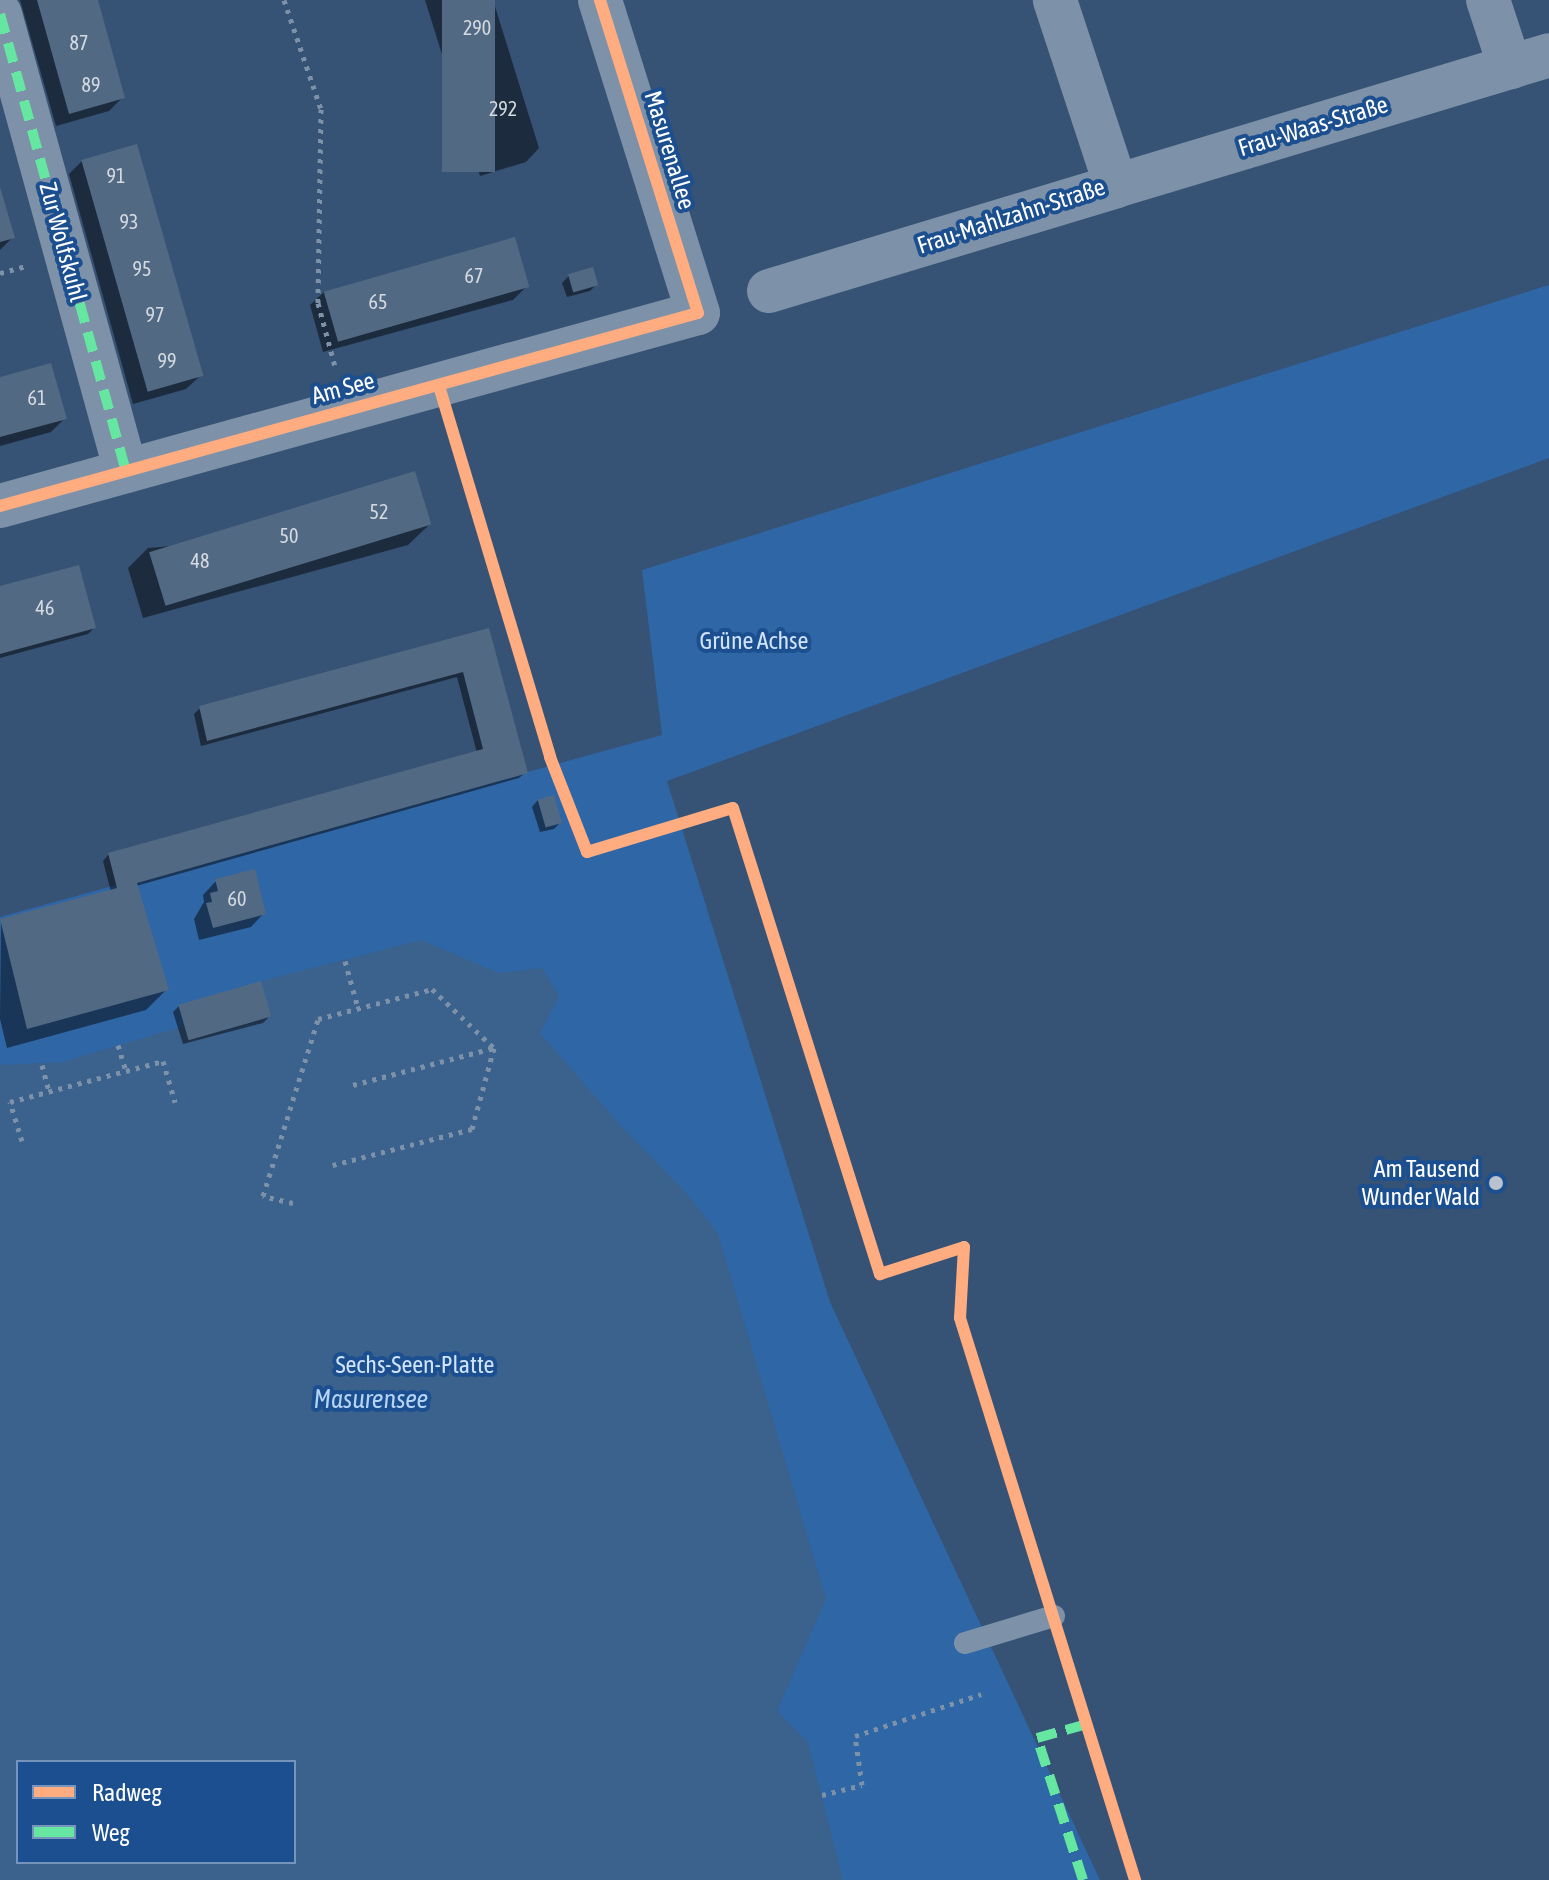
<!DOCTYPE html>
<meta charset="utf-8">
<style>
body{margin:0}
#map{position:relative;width:1549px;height:1880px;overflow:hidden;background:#365274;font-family:"Asap Condensed",sans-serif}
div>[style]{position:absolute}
.green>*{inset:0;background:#2f66a5}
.water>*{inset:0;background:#3b618d}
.shadow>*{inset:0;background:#0007}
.building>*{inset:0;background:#526984;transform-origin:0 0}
.path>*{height:5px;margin-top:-2.5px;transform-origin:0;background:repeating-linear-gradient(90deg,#7d92a8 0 4px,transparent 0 10px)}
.service>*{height:22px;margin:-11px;padding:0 11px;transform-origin:11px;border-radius:11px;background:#7d92a8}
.minor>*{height:44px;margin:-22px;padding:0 22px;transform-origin:22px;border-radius:22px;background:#7d92a8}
.quiet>*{height:10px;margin-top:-5px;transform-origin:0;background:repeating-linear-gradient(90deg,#66e7a1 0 20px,transparent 0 30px)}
.cycleway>*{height:12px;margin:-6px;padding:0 6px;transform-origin:6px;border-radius:6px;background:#ffac80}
.dots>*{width:22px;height:22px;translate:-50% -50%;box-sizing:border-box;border:4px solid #1b4f8f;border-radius:50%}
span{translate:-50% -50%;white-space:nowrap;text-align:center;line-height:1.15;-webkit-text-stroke:8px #1b4f8f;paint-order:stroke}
.number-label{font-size:20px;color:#d4dae0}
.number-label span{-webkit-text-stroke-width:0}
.street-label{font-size:24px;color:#fff}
.park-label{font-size:24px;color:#cfe3fa}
.poi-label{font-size:24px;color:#fff}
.right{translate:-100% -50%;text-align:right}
.water-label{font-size:26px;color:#b5d3f5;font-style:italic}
.legend{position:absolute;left:16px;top:1760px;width:280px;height:104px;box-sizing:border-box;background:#1b4f8f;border:2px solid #7695bc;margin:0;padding:10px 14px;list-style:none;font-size:24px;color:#fff}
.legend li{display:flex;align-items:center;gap:16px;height:40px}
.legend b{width:40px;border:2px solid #7695bc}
</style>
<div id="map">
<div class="green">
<i style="clip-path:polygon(evenodd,1549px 285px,1549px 458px,667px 781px,830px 1302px,1100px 1880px,0 1880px,0 917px,662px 735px,642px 570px,1549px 285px,18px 1762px,294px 1762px,294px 1862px,18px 1862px,18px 1762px)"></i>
</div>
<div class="water">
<i style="clip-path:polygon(evenodd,421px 940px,499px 973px,542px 968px,559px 996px,540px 1033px,620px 1125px,688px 1195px,718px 1234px,826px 1599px,777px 1711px,808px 1743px,843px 1880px,0 1880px,0 1065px,62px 1062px,184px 1026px,189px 1040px,271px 1017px,262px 981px,421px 940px,18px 1762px,294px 1762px,294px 1862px,18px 1862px,18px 1762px)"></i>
</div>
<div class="shadow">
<i style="clip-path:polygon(20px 0,96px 0,123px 97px,109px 111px,56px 126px)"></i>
<i style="clip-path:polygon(425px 0,493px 0,539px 148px,526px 162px,480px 176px)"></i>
<i style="clip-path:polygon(82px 161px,200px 376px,186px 389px,133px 404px,69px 174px)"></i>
<i style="clip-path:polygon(0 191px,13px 237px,0 250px)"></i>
<i style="clip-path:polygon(569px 276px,596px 285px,590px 291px,567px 297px,562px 283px)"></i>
<i style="clip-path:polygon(527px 286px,513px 300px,323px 352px,310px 305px,324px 292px)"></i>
<i style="clip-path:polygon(0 379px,64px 419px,51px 432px,0 446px)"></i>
<i style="clip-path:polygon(429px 525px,408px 545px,143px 618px,128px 568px,148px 548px)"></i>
<i style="clip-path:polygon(0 588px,94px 628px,88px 634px,0 658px)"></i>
<i style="clip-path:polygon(487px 631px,526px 772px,519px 778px,136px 886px,167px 989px,146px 1010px,7px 1048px,0 1019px,1px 921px,111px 892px,103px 861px,109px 854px,477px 753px,457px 677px,201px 746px,194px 714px,200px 708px)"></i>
<i style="clip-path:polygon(538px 800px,560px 823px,554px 829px,540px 832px,532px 807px)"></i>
<i style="clip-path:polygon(216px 881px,264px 913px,251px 927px,199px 940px,194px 919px,204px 902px,203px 895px)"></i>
<i style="clip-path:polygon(179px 1006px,269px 1017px,263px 1023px,183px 1044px,173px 1012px)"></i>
</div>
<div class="building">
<i style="clip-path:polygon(37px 0,98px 0,125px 98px,69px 114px)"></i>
<i style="left:442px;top:0;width:53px;height:172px"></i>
<i style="left:137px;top:144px;width:241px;height:58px;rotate:74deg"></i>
<i style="clip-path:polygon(0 187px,15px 238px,0 242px)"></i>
<i style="left:515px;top:237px;width:52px;height:199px;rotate:74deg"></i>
<i style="left:593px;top:267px;width:19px;height:26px;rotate:74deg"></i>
<i style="clip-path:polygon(51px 363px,67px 419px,0 437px,0 377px)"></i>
<i style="left:415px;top:471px;width:56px;height:278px;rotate:73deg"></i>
<i style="clip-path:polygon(79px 565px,96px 628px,0 654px,0 586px)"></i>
<i style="clip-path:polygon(489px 628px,528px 773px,137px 883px,169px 990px,27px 1029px,0 919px,117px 888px,108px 853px,483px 749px,463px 672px,207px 741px,199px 706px)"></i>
<i style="left:554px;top:795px;width:29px;height:17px;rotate:74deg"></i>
<i style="clip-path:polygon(255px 869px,266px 914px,213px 928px,206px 903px,212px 902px,210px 893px,218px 891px,215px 879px)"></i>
<i style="left:261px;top:981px;width:37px;height:86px;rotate:74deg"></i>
</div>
<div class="path">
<i style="left:284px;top:0;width:115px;rotate:71.3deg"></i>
<i style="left:321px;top:109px;width:194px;rotate:90.9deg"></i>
<i style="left:318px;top:303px;width:69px;rotate:75deg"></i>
<i style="left:0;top:273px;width:28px;rotate:-15deg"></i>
<i style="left:345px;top:961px;width:49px;rotate:74.5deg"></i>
<i style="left:118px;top:1045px;width:27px;rotate:73deg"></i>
<i style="left:42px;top:1065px;width:28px;rotate:75deg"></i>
<i style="left:353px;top:1085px;width:145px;rotate:-14.8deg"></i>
<i style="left:22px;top:1141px;width:41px;rotate:-107.1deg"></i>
<i style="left:10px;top:1102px;width:120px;rotate:-15deg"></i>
<i style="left:126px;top:1071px;width:38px;rotate:-15deg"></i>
<i style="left:163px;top:1061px;width:43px;rotate:73.7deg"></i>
<i style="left:293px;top:1203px;width:31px;rotate:-167deg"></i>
<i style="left:263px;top:1196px;width:185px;rotate:-72.7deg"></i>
<i style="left:318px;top:1019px;width:118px;rotate:-14.7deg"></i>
<i style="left:432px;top:989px;width:86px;rotate:43.6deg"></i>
<i style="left:494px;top:1048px;width:84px;rotate:105.2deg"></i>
<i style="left:472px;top:1129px;width:144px;rotate:165.5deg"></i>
<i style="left:822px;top:1795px;width:41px;rotate:-14deg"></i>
<i style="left:862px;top:1785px;width:49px;rotate:-98.1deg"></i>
<i style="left:855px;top:1736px;width:133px;rotate:-18.4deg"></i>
</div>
<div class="service">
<i style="left:965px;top:1643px;width:93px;rotate:-16.9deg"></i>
</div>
<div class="minor">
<i style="left:1488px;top:0;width:71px;rotate:71.8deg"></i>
<i style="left:0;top:14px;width:474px;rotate:74.6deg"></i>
<i style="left:1116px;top:186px;width:452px;rotate:-16.8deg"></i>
<i style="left:769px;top:291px;width:363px;rotate:-16.8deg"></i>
<i style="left:1116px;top:186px;width:196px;rotate:-108.2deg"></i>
<i style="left:0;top:506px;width:724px;rotate:-15.46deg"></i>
<i style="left:698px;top:313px;width:328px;rotate:-107.4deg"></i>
</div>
<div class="quiet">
<i style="left:0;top:14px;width:474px;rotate:74.6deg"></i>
<i style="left:1083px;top:1880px;width:149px;rotate:-107.9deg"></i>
<i style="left:1037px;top:1738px;width:52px;rotate:-15.6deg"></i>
</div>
<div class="cycleway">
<i style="left:439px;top:386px;width:387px;rotate:73.3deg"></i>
<i style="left:550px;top:757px;width:102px;rotate:68.7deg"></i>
<i style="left:587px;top:852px;width:152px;rotate:-16.8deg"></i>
<i style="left:733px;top:808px;width:489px;rotate:72.5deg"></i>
<i style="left:880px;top:1274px;width:88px;rotate:-17.8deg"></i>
<i style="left:964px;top:1247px;width:71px;rotate:93.2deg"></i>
<i style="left:960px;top:1318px;width:589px;rotate:72.7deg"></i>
<i style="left:0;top:506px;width:724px;rotate:-15.46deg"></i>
<i style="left:698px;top:313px;width:328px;rotate:-107.4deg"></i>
</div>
<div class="dots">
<i style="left:1496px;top:1183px;background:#b9c2ce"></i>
</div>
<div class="number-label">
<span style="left:477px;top:27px">290</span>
<span style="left:79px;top:42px">87</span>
<span style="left:91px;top:84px">89</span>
<span style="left:503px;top:108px">292</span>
<span style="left:116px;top:175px">91</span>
<span style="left:129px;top:221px">93</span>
<span style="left:142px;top:268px">95</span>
<span style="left:474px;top:275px">67</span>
<span style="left:378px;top:301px">65</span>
<span style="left:155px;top:314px">97</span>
<span style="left:167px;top:360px">99</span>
<span style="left:37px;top:397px">61</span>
<span style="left:379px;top:511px">52</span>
<span style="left:289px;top:535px">50</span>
<span style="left:200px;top:560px">48</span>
<span style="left:45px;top:607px">46</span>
<span style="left:237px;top:898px">60</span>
</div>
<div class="street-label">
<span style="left:1313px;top:126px;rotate:-17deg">Frau-Waas-Straße</span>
<span style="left:670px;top:150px;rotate:73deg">Masurenallee</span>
<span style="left:1011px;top:216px;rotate:-18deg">Frau-Mahlzahn-Straße</span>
<span style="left:63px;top:242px;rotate:75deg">Zur Wolfskuhl</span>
<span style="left:343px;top:388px;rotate:-15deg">Am See</span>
</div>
<div class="park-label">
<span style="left:754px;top:641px">Grüne Achse</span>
<span style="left:415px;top:1365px">Sechs-Seen-Platte</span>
</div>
<div class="poi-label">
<span class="right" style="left:1480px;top:1183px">Am Tausend<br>Wunder Wald</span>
</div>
<div class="water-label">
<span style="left:371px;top:1400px">Masurensee</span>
</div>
<ul class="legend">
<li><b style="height:10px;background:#ffac80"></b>Radweg</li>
<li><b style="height:10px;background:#66e7a1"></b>Weg</li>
</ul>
</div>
